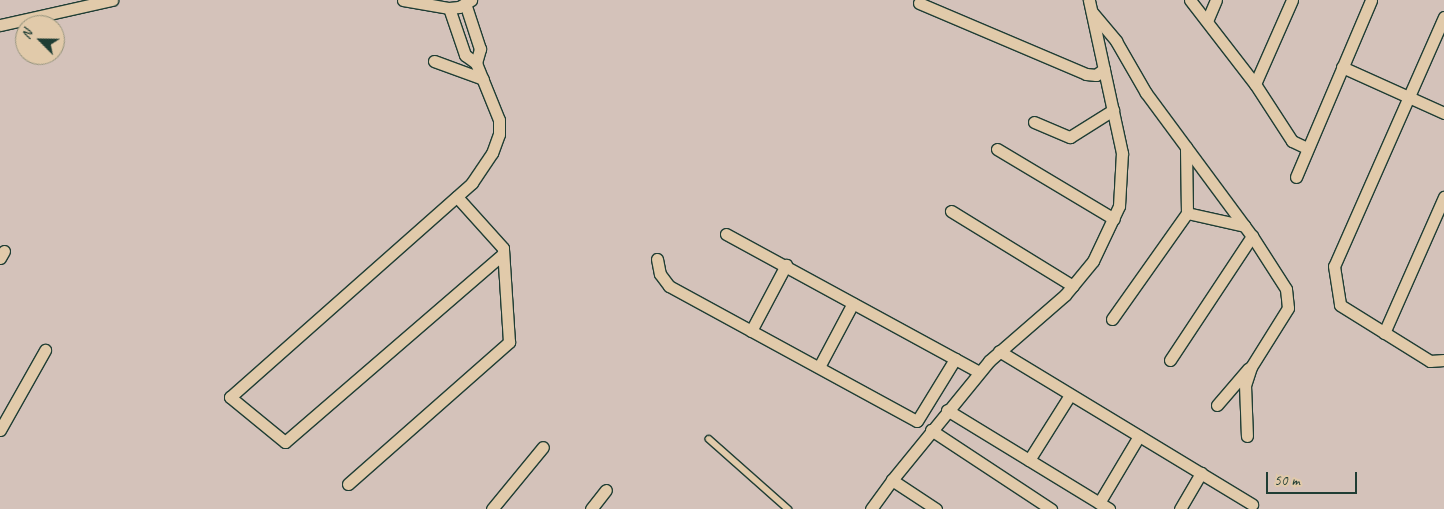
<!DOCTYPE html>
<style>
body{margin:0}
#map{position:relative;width:1444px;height:509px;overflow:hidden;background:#d4c2ba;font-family:Caveat,sans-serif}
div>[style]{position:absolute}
.roads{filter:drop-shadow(1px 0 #1f3d34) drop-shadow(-1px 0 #1f3d34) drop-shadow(0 1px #1f3d34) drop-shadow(0 -1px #1f3d34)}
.service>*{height:5.5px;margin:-2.75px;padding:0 2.75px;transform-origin:2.75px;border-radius:2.75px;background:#e1caaa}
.minor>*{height:11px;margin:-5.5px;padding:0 5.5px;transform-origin:5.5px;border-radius:5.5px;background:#e1caaa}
span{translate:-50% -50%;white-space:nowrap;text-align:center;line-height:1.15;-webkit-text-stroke:4.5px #e1caaa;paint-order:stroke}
.north{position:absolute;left:15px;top:15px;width:50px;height:50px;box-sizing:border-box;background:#e1caaa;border:1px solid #93927b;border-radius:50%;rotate:293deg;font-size:14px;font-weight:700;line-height:20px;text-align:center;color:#1f3d34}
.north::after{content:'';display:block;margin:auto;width:18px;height:22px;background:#1f3d34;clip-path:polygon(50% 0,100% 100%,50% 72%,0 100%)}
.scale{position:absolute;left:1266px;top:472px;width:91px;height:22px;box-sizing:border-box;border:2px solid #1f3d34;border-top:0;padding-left:6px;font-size:15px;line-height:18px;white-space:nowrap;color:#1f3d34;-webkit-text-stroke:4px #e1caaa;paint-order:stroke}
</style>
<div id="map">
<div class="roads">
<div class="service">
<i style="left:709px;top:439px;width:106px;rotate:41.5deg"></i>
</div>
<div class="minor">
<i style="left:403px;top:0;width:47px;rotate:9.9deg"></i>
<i style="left:449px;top:8px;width:10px;rotate:-6deg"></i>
<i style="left:459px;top:7px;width:14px;rotate:-30deg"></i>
<i style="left:1190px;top:0;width:106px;rotate:52.3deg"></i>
<i style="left:1255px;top:84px;width:68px;rotate:57deg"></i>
<i style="left:1292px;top:141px;width:17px;rotate:25deg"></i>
<i style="left:919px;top:3px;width:181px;rotate:23deg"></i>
<i style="left:1086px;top:74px;width:10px;rotate:6deg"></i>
<i style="left:1096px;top:75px;width:10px;rotate:-37deg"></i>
<i style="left:449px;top:8px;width:50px;rotate:71.2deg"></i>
<i style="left:465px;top:55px;width:14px;rotate:36deg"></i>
<i style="left:476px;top:63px;width:15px;rotate:-74deg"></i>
<i style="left:480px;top:49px;width:48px;rotate:-108.1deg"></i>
<i style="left:1092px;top:12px;width:38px;rotate:50deg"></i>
<i style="left:1116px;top:41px;width:60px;rotate:60deg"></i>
<i style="left:1146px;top:93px;width:178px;rotate:53.5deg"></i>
<i style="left:1252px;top:236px;width:63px;rotate:57.3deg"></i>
<i style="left:1286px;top:289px;width:19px;rotate:84deg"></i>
<i style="left:1288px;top:308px;width:70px;rotate:122.1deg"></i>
<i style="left:1251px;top:367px;width:19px;rotate:108deg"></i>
<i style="left:1245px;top:385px;width:51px;rotate:87.8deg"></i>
<i style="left:1444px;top:17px;width:272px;rotate:113.8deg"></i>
<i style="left:1334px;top:266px;width:39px;rotate:81deg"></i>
<i style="left:1340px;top:305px;width:106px;rotate:31.9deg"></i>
<i style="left:1430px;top:361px;width:14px;rotate:-4deg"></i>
<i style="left:1207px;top:21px;width:23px;rotate:-67deg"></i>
<i style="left:0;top:25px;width:115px;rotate:-12.6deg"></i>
<i style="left:434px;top:61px;width:52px;rotate:20.2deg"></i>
<i style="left:476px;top:63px;width:61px;rotate:68deg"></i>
<i style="left:499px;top:120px;width:14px;rotate:90deg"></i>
<i style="left:499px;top:134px;width:20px;rotate:110deg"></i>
<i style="left:492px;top:153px;width:36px;rotate:124deg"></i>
<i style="left:472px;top:183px;width:323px;rotate:138.5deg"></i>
<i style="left:230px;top:397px;width:71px;rotate:39.3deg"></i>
<i style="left:285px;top:442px;width:288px;rotate:-40.8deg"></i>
<i style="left:1342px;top:67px;width:112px;rotate:24.3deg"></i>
<i style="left:1255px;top:84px;width:92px;rotate:-66.2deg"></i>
<i style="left:1034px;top:122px;width:39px;rotate:23deg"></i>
<i style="left:1070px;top:137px;width:51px;rotate:-32.1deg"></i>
<i style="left:997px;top:149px;width:136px;rotate:30.9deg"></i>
<i style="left:1296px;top:177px;width:192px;rotate:-67deg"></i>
<i style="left:951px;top:211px;width:143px;rotate:31.6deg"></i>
<i style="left:1187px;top:213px;width:59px;rotate:12.6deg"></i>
<i style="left:726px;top:234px;width:288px;rotate:28.6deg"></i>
<i style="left:0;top:258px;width:8px;rotate:-60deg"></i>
<i style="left:657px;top:259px;width:15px;rotate:79deg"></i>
<i style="left:660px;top:274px;width:15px;rotate:53deg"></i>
<i style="left:669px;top:286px;width:282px;rotate:28.6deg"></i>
<i style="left:917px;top:421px;width:73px;rotate:-58.5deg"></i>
<i style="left:1112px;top:319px;width:130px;rotate:-54.7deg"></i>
<i style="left:1187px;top:213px;width:66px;rotate:-90.9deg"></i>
<i style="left:751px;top:331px;width:75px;rotate:-62.1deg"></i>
<i style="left:1384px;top:333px;width:149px;rotate:-66.2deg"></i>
<i style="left:999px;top:351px;width:296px;rotate:31.2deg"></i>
<i style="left:1170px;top:360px;width:149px;rotate:-56.5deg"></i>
<i style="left:819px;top:367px;width:72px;rotate:-62deg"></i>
<i style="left:1217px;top:405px;width:48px;rotate:-49.3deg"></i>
<i style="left:947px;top:410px;width:190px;rotate:31.4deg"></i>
<i style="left:0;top:430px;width:92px;rotate:-60.6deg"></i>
<i style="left:931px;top:430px;width:144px;rotate:33.4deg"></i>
<i style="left:1029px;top:460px;width:77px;rotate:-57.8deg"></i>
<i style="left:348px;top:484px;width:215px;rotate:-41.4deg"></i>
<i style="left:509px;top:342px;width:94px;rotate:-93.7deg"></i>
<i style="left:503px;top:248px;width:69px;rotate:-132deg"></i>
<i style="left:1099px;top:503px;width:78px;rotate:-59.2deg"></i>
<i style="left:492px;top:509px;width:80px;rotate:-50.6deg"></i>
<i style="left:591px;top:509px;width:24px;rotate:-52deg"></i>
<i style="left:871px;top:509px;width:36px;rotate:-54deg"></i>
<i style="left:936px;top:509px;width:53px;rotate:-146.6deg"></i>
<i style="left:892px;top:480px;width:154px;rotate:-50.8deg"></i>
<i style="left:989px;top:361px;width:101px;rotate:-41deg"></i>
<i style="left:1065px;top:295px;width:44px;rotate:-50.5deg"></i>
<i style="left:1093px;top:261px;width:61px;rotate:-64.7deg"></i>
<i style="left:1119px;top:206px;width:53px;rotate:-86.8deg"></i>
<i style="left:1122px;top:153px;width:157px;rotate:-102.2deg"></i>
<i style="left:1180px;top:509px;width:42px;rotate:-59.7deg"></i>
</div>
</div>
<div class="north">N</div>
<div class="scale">50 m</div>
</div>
